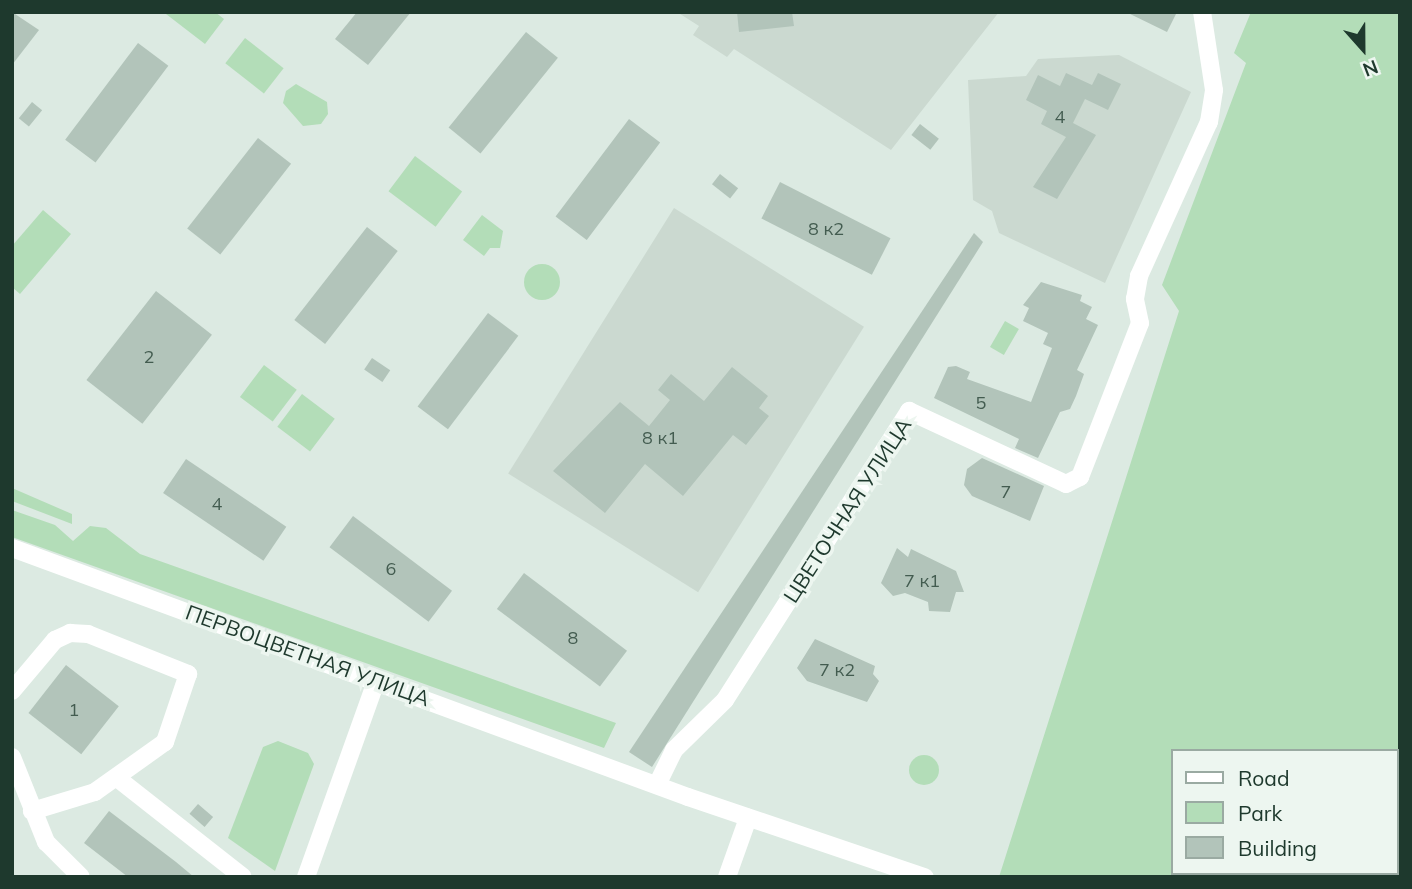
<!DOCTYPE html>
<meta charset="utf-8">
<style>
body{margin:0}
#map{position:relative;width:1412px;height:889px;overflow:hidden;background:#dceae2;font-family:Mulish,sans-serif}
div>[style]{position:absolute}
.built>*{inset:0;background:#cbd9d0;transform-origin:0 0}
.green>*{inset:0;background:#b3ddb8;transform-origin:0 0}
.round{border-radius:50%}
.building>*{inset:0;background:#b2c4ba;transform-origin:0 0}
.minor>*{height:18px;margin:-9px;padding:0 9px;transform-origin:9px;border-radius:9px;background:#fff}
span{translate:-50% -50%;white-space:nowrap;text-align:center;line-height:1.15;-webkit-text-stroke:7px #edf6f0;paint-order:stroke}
.number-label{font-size:18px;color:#435c50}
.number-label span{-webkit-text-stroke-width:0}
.street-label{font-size:21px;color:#1e392d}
.frame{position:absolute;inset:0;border:14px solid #1e392d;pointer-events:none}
.legend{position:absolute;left:1171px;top:749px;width:228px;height:126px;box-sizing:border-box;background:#edf6f0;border:2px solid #9aaaa2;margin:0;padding:9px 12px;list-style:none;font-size:21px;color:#1e392d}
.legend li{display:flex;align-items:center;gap:14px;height:35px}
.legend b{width:35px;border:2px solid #9aaaa2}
.north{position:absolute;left:1328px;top:14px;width:70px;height:70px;-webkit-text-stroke:5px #edf6f0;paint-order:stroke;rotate:159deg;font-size:19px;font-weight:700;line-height:28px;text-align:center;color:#1e392d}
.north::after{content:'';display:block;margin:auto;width:24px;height:32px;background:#1e392d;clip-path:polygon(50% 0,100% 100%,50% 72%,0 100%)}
</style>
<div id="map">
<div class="built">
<i style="clip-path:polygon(677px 12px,999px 12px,891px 150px,734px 49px,727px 57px,693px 35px,699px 26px)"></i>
<i style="clip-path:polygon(1119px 55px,1191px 92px,1105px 283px,999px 233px,992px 211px,973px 200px,968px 80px,1026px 76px,1038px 59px)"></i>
<i style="left:674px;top:208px;width:224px;height:313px;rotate:32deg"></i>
</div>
<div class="green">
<i style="clip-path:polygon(215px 12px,224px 19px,205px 44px,166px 14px)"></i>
<i style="clip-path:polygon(evenodd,1251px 12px,1400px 12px,1400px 877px,999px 877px,1179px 311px,1162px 285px,1246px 63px,1234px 53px,1251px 12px,1172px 751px,1396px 751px,1396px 873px,1172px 873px,1172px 751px)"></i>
<i style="left:245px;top:38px;width:49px;height:32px;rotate:38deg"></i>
<i style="clip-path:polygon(296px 84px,327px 102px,328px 114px,321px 124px,303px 126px,283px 103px,286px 91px)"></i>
<i style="left:415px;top:156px;width:59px;height:44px;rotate:37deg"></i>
<i style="clip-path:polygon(43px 210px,71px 234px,20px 294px,12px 287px,12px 246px)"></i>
<i style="clip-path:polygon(482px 215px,503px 231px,500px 248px,490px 248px,484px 256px,463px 240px)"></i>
<i class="round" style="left:524px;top:264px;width:36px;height:36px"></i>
<i style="left:1005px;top:321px;width:16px;height:30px;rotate:30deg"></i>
<i style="left:264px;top:365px;width:41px;height:40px;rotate:37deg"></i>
<i style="left:302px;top:394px;width:41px;height:41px;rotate:37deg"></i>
<i style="clip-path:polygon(12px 488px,72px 514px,72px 524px,12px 501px)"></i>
<i style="clip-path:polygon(12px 510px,55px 525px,73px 541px,90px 526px,106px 528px,140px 554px,616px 723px,604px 748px,12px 537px)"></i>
<i style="clip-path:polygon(278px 741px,308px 753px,314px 764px,275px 871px,228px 838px,263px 747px)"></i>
<i class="round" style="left:909px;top:755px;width:30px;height:30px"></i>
</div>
<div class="building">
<i style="clip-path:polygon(12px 12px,39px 30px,12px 65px)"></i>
<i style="clip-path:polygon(357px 12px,411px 12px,368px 65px,335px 39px)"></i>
<i style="clip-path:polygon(737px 12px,792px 12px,794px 26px,739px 32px)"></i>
<i style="clip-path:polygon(1126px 12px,1177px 12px,1167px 32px)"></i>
<i style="left:526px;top:32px;width:41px;height:123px;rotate:39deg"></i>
<i style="left:138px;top:43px;width:38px;height:121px;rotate:37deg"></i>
<i style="clip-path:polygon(1066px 73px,1092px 85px,1098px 73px,1121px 84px,1108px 110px,1085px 99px,1073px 123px,1096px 135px,1057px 199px,1033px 187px,1066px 137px,1041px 124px,1047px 111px,1026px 100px,1038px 75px,1060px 86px)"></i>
<i style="left:32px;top:102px;width:13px;height:21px;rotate:39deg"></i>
<i style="left:629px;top:119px;width:39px;height:122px;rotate:37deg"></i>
<i style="left:920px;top:124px;width:24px;height:14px;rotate:38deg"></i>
<i style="left:258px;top:138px;width:42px;height:115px;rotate:38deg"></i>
<i style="left:720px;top:174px;width:23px;height:13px;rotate:38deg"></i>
<i style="left:780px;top:182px;width:124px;height:41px;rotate:27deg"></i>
<i style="left:367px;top:227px;width:39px;height:118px;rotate:38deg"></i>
<i style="clip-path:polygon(974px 233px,983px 242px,652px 767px,629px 752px)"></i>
<i style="clip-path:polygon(1041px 282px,1082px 295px,1080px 301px,1092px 307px,1086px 319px,1098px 325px,1077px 370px,1084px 374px,1076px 396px,1070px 409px,1060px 412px,1038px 458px,1015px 448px,1019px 439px,934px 398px,948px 367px,956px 366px,970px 372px,967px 379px,1031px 402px,1052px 348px,1043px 344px,1048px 333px,1023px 321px,1029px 308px,1023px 305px)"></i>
<i style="left:156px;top:291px;width:71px;height:113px;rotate:38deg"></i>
<i style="left:488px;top:313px;width:38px;height:117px;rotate:37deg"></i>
<i style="left:372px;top:358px;width:22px;height:14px;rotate:34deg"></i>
<i style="clip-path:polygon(732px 367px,768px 396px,759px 408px,769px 416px,746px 445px,733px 435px,683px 496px,645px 464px,605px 513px,553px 471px,620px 402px,649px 426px,670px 400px,658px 390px,671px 374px,704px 401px)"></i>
<i style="clip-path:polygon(982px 458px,1044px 486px,1030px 521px,972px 496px,964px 485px,967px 469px)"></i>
<i style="left:186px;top:459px;width:121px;height:41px;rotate:34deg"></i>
<i style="left:353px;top:516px;width:124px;height:39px;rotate:37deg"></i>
<i style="clip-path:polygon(897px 548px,908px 557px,911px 549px,956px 571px,964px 592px,956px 592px,950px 612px,929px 611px,928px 602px,905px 593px,893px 596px,881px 583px)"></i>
<i style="left:524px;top:573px;width:129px;height:45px;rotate:37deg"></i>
<i style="clip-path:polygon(815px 639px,875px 666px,873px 674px,879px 681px,867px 702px,807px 681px,797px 668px)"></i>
<i style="left:66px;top:665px;width:67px;height:61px;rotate:38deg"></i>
<i style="left:198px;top:804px;width:20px;height:13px;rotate:41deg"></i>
<i style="clip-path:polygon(109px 811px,176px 862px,194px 877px,128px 877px,84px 843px)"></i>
</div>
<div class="minor">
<i style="left:12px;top:548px;width:720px;rotate:20.22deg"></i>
<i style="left:688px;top:797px;width:250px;rotate:18.7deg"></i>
<i style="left:12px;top:691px;width:67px;rotate:-49.9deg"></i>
<i style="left:55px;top:640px;width:17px;rotate:-25deg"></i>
<i style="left:70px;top:633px;width:18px;rotate:3deg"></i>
<i style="left:88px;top:634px;width:108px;rotate:21.8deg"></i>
<i style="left:188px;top:674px;width:72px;rotate:108.7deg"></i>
<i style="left:165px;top:742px;width:86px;rotate:144.5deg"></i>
<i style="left:95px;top:792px;width:66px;rotate:163.2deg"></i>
<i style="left:12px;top:757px;width:92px;rotate:68.2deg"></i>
<i style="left:46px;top:842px;width:49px;rotate:45deg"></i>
<i style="left:117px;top:778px;width:160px;rotate:38.2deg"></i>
<i style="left:657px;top:785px;width:39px;rotate:-64deg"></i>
<i style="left:674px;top:750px;width:71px;rotate:-44.4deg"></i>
<i style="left:725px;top:700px;width:343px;rotate:-57.5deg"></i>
<i style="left:909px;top:411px;width:173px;rotate:24.9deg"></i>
<i style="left:1066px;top:484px;width:16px;rotate:-27deg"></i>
<i style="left:1080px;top:477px;width:165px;rotate:-68.7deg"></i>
<i style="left:1140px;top:323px;width:25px;rotate:-102deg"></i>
<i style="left:1135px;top:299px;width:23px;rotate:-80deg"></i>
<i style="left:1139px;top:276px;width:169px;rotate:-65.6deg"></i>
<i style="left:1209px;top:122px;width:32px;rotate:-81deg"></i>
<i style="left:1214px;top:90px;width:79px;rotate:-98.7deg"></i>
<i style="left:306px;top:877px;width:210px;rotate:-70.3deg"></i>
<i style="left:727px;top:877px;width:63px;rotate:-70.4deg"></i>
</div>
<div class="number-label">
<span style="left:1060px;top:117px">4</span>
<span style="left:826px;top:229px">8 к2</span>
<span style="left:149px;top:357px">2</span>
<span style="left:981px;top:403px">5</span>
<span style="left:660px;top:438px">8 к1</span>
<span style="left:1006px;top:492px">7</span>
<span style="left:217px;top:504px">4</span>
<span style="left:391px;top:569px">6</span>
<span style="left:922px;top:581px">7 к1</span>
<span style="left:573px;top:638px">8</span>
<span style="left:837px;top:670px">7 к2</span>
<span style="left:74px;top:710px">1</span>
</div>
<div class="street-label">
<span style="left:847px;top:510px;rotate:-57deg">ЦВЕТОЧНАЯ УЛИЦА</span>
<span style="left:308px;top:655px;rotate:20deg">ПЕРВОЦВЕТНАЯ УЛИЦА</span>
</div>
<div class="frame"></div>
<ul class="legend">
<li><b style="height:9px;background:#fff"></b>Road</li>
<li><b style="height:19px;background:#b3ddb8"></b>Park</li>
<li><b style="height:19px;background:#b2c4ba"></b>Building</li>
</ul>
<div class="north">N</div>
</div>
